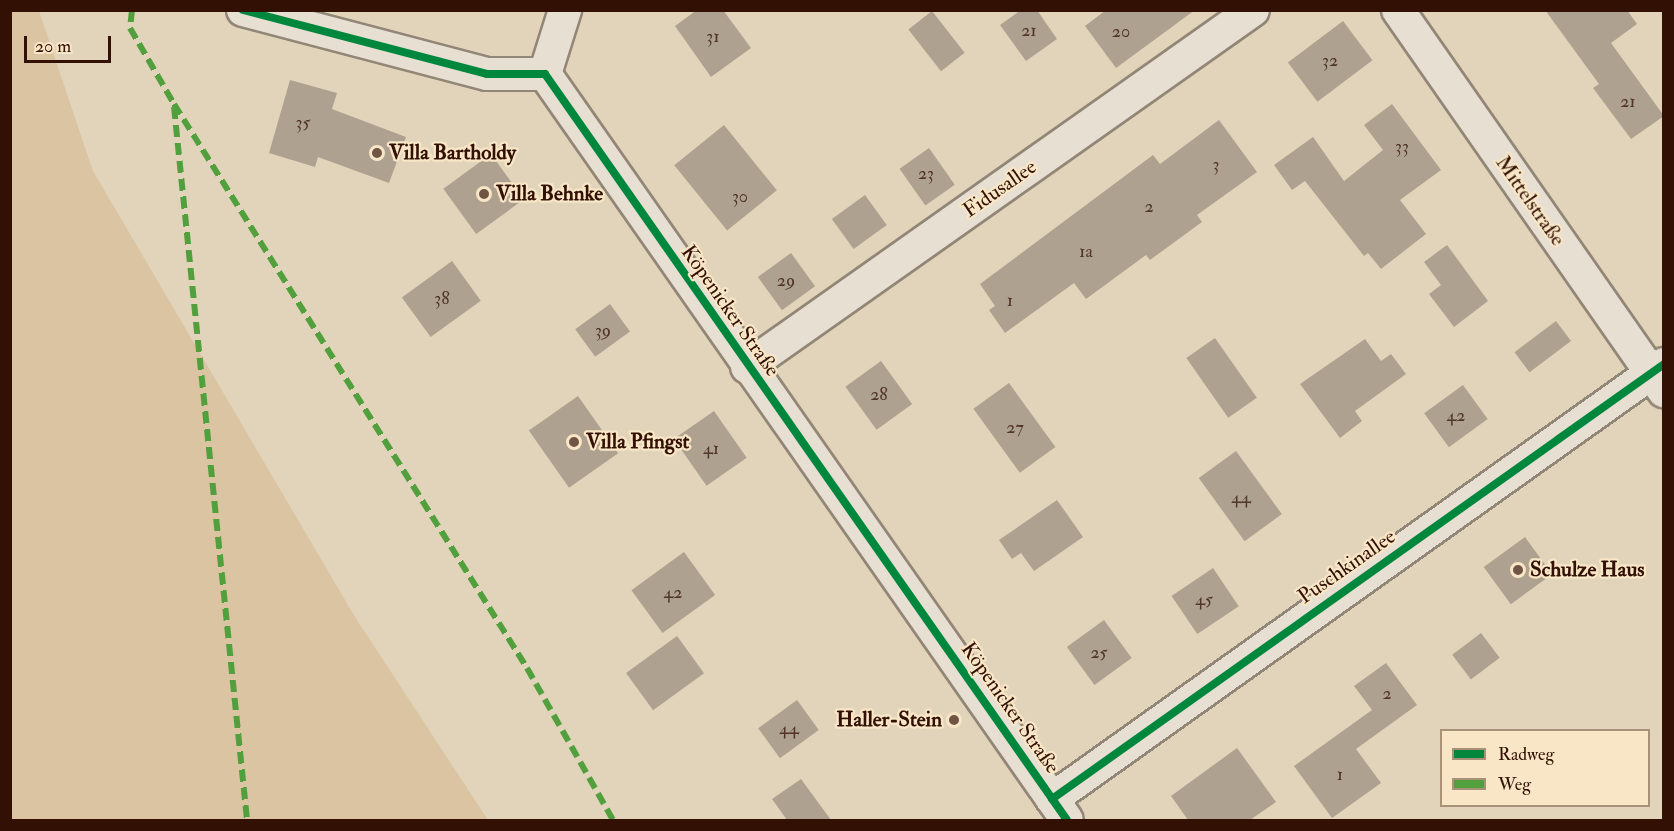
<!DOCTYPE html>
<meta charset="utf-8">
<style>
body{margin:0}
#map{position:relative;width:1674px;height:831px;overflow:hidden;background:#e2d4ba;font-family:"IM FELL Double Pica",serif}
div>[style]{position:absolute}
.green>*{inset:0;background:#dac4a1}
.building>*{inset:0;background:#aea190;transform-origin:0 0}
.roads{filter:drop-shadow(2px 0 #928676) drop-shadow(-2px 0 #928676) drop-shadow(0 2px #928676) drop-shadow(0 -2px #928676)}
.street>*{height:32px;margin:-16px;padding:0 16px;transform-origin:16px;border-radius:16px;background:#e7dfd2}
.quiet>*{height:6px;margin-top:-3px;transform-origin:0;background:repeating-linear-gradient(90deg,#52a03d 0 12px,transparent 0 18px)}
.cycleway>*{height:8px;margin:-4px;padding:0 4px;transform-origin:4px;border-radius:4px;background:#00873e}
.dots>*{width:16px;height:16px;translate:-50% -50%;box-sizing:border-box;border:3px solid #f8e6c6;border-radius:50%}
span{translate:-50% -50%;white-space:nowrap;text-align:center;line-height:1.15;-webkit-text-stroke:4.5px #f8e6c6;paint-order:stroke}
.number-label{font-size:18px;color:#513527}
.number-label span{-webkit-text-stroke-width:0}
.poi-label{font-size:21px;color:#321104;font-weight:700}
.left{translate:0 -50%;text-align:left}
.right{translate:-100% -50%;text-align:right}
.street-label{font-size:21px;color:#321104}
.frame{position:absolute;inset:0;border:12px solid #321104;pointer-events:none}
.legend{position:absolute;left:1440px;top:729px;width:210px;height:78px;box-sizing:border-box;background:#f8e6c6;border:2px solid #a99178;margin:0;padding:8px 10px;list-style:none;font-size:18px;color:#321104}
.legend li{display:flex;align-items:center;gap:12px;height:30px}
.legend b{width:30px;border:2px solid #a99178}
.scale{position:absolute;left:24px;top:36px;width:87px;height:27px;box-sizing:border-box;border:3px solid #321104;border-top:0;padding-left:8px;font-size:18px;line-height:21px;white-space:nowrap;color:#321104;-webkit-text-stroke:4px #f8e6c6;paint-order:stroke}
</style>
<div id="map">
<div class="green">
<i style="clip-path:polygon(10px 11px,39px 11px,93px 171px,355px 617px,488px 820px,11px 820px)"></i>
</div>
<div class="building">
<i style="clip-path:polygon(697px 10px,723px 10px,751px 48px,711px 77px,675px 26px)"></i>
<i style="clip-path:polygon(1021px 10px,1037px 10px,1057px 39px,1026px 61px,1000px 25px)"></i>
<i style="clip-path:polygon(1106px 10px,1195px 10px,1116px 68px,1085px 26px)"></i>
<i style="clip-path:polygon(1545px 10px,1627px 10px,1637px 24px,1611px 43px,1664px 116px,1631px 139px,1593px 88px,1599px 84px)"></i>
<i style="left:932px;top:11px;width:53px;height:30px;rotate:52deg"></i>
<i style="left:1343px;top:21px;width:49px;height:69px;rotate:53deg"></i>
<i style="clip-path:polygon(290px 80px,337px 93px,332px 109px,406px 137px,389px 183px,318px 157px,315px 167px,269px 153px)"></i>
<i style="clip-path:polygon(1392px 104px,1441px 170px,1400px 200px,1426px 234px,1381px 269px,1368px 253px,1364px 256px,1305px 181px,1292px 190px,1274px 165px,1313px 137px,1344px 181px,1383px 150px,1364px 125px)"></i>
<i style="clip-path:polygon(1219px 120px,1257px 172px,1197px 215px,1202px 222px,1150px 260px,1146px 255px,1086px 299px,1074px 283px,1005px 333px,989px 310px,995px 306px,980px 284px,1153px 155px,1160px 164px)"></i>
<i style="left:724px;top:125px;width:84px;height:64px;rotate:51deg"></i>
<i style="left:929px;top:148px;width:45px;height:36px;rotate:55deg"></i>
<i style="left:491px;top:154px;width:56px;height:59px;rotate:54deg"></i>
<i style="left:865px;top:195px;width:37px;height:41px;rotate:54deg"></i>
<i style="clip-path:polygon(1447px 245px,1488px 301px,1454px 327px,1429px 294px,1441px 285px,1424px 262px)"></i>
<i style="left:791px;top:253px;width:41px;height:41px;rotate:54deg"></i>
<i style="left:452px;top:261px;width:49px;height:62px;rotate:54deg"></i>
<i style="left:610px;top:304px;width:34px;height:43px;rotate:54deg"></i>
<i style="left:1556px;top:321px;width:25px;height:52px;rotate:53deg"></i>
<i style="left:1215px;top:338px;width:73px;height:35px;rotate:55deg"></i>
<i style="clip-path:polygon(1365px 339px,1381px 361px,1391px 354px,1406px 374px,1355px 411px,1362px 421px,1340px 438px,1300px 384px)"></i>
<i style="left:881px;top:361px;width:53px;height:44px;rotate:54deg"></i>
<i style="left:1009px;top:383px;width:79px;height:44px;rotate:54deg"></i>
<i style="left:1463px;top:385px;width:42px;height:48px;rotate:54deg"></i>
<i style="left:578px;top:396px;width:70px;height:60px;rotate:55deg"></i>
<i style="left:714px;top:411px;width:57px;height:49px;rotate:55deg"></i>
<i style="left:1236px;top:451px;width:78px;height:46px;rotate:54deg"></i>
<i style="clip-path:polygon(1057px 500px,1083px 537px,1034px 571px,1021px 553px,1012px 559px,999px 540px)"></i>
<i style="left:1525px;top:537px;width:46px;height:51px;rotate:54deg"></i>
<i style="left:684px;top:552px;width:53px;height:65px;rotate:54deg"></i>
<i style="left:1213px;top:568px;width:46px;height:50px;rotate:56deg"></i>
<i style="left:1104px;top:620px;width:47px;height:46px;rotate:54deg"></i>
<i style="left:1481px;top:633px;width:31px;height:36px;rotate:53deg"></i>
<i style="left:677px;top:636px;width:46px;height:63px;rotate:54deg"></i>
<i style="clip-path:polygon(1386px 663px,1417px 705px,1356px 749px,1381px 783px,1332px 818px,1294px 766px,1372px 710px,1354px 686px)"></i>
<i style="left:797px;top:700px;width:37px;height:48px;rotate:54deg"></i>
<i style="clip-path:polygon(1237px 748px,1276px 802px,1250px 820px,1188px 820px,1171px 796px)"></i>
<i style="clip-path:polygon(801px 779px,831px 820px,787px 820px,772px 799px)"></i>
</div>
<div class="roads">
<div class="street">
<i style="left:243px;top:10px;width:252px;rotate:14.7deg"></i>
<i style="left:487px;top:74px;width:58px"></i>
<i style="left:545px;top:74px;width:910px;rotate:55.02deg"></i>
<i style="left:1398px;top:10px;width:465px;rotate:55.1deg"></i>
<i style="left:545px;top:74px;width:67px;rotate:-72.6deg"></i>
<i style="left:747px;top:367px;width:619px;rotate:-35.2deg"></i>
<i style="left:1052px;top:799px;width:751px;rotate:-35.4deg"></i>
</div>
</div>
<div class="quiet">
<i style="left:132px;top:10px;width:18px;rotate:96deg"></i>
<i style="left:130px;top:28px;width:88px;rotate:59.9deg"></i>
<i style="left:174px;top:104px;width:665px;rotate:57.96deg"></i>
<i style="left:527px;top:668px;width:175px;rotate:60.5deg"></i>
<i style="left:174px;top:107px;width:717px;rotate:84.15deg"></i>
</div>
<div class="cycleway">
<i style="left:243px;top:10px;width:252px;rotate:14.7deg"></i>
<i style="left:487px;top:74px;width:58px"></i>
<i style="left:545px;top:74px;width:910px;rotate:55.02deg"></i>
<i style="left:1052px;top:799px;width:751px;rotate:-35.4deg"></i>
</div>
<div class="dots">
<i style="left:377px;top:153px;background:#705544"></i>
<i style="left:484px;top:194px;background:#705544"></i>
<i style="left:574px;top:442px;background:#705544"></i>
<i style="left:1518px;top:570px;background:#705544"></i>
<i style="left:954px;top:720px;background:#705544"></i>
</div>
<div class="number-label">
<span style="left:1029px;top:31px">21</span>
<span style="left:1121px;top:32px">20</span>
<span style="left:713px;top:37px">31</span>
<span style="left:1330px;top:61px">32</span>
<span style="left:1628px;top:102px">21</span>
<span style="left:303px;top:123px">35</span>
<span style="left:1402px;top:147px">33</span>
<span style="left:1216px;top:165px">3</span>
<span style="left:926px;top:174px">23</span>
<span style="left:740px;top:197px">30</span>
<span style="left:1149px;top:207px">2</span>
<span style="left:1086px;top:252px">1a</span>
<span style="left:786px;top:281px">29</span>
<span style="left:442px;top:299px">38</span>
<span style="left:1010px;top:301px">1</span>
<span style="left:603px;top:331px">39</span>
<span style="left:879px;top:395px">28</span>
<span style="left:1456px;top:416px">42</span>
<span style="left:1015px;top:428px">27</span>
<span style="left:711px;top:449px">41</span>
<span style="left:1241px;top:498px">44</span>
<span style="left:673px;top:593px">42</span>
<span style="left:1204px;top:600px">45</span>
<span style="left:1099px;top:653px">25</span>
<span style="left:1387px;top:694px">2</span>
<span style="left:789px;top:729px">44</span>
<span style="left:1340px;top:775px">1</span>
</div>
<div class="poi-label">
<span class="left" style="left:389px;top:153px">Villa Bartholdy</span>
<span class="left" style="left:496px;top:194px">Villa Behnke</span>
<span class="left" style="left:586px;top:442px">Villa Pfingst</span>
<span class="left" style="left:1530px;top:570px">Schulze Haus</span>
<span class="right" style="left:942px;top:720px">Haller-Stein</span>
</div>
<div class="street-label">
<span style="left:1000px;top:189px;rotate:-35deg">Fidusallee</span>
<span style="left:1530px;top:201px;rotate:55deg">Mittelstraße</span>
<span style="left:730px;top:311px;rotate:55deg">Köpenicker Straße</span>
<span style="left:1347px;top:567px;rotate:-35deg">Puschkinallee</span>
<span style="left:1010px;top:708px;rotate:55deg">Köpenicker Straße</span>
</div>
<div class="frame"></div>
<ul class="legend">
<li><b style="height:8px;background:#00873e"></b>Radweg</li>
<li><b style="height:8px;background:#52a03d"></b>Weg</li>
</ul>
<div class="scale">20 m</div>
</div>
